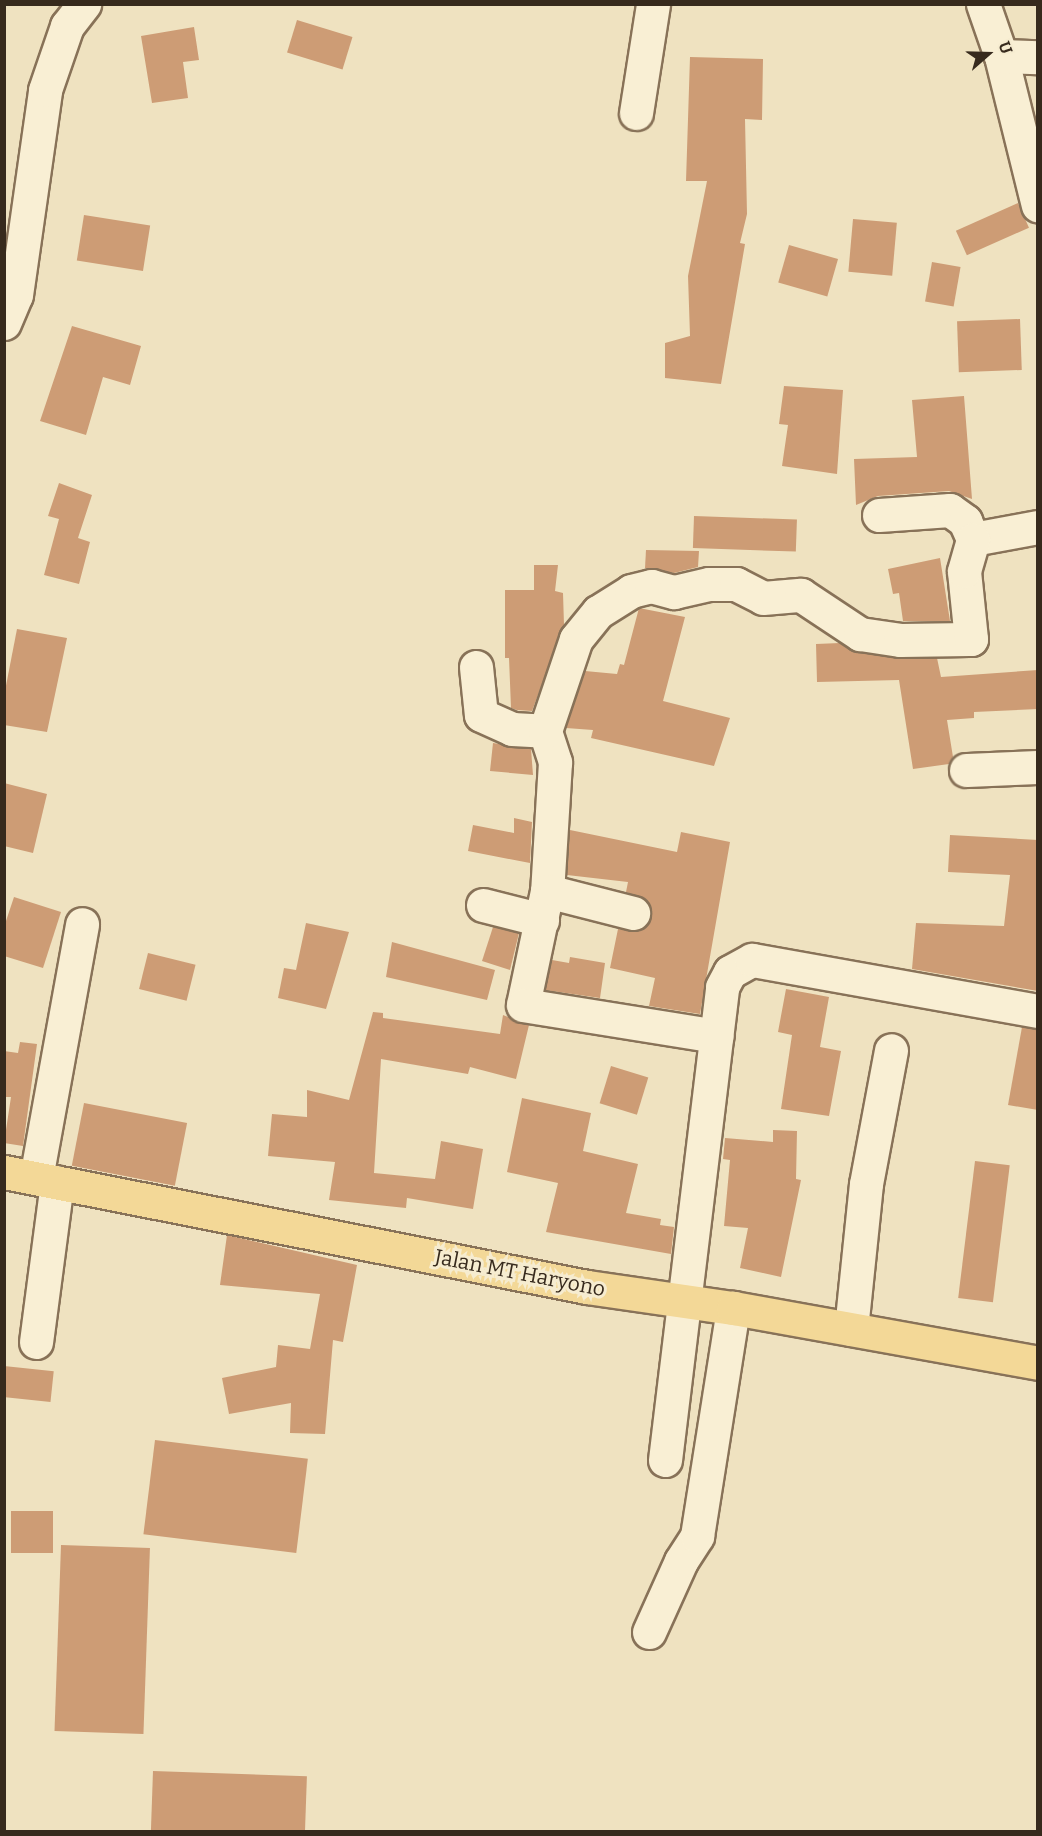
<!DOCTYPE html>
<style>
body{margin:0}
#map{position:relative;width:1042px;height:1836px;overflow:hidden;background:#efe2c0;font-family:Bitter,serif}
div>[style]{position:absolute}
.building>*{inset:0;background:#cd9c75;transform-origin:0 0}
.roads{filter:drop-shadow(2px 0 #887258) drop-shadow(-2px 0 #887258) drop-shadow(0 2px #887258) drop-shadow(0 -2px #887258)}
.minor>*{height:33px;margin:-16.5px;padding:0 16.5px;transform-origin:16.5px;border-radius:16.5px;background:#f9efd4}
.major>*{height:33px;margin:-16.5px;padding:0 16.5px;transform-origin:16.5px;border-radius:16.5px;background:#f3d897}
span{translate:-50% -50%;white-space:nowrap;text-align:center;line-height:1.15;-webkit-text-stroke:6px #f6ecd0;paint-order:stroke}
.street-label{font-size:21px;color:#372a1d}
.frame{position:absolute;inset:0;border:6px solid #372a1d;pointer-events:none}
.north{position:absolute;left:958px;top:24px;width:60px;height:60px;-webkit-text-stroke:4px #f6ecd0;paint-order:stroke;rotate:70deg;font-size:16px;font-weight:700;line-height:24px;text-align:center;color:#372a1d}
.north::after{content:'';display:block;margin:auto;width:21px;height:27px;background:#372a1d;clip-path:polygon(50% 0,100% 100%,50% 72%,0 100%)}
</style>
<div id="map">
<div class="building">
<i style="left:297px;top:20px;width:58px;height:34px;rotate:17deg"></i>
<i style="clip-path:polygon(194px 27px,199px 60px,183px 62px,188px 98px,152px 103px,141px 36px)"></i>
<i style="clip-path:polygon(690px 57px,763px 59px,762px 120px,745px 119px,747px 214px,740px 243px,745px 244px,721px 384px,665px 378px,665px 343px,690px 336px,688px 276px,707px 181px,686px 181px)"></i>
<i style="left:1018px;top:203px;width:27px;height:68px;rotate:66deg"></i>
<i style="left:84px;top:215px;width:67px;height:46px;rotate:9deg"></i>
<i style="left:853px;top:219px;width:44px;height:53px;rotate:5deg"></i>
<i style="left:789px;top:245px;width:51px;height:39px;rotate:16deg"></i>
<i style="left:932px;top:262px;width:29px;height:40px;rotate:10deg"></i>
<i style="left:1020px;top:319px;width:51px;height:63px;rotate:88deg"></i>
<i style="clip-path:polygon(72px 326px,141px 346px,130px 385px,103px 377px,86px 435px,40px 421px)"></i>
<i style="clip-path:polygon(784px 386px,843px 390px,837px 474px,782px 466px,788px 425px,779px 424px)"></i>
<i style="clip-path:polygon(964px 396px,972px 499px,949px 491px,878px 496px,856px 505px,854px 459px,917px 457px,912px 400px)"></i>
<i style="clip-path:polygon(59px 483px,92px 495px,78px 538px,90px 542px,79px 584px,44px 575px,59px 519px,48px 516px)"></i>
<i style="left:694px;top:516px;width:103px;height:32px;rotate:2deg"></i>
<i style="clip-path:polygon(646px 550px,699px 551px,698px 567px,674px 573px,645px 568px)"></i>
<i style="clip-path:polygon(940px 558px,950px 621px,903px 621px,899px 593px,893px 594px,888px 569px)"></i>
<i style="clip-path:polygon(534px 565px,558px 565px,555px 591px,563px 593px,564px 625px,532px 711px,517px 710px,511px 708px,509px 658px,505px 658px,505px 590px,534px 590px)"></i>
<i style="clip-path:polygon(639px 608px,685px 617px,663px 701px,730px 718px,714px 766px,591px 738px,593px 730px,566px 728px,585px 671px,617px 674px,620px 664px,624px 665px)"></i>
<i style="clip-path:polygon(17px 629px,67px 638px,47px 732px,4px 725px,4px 696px)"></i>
<i style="clip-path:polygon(840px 643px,857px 653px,937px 658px,941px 677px,1038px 670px,1038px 709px,974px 712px,974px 718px,947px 720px,953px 757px,949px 764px,913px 769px,899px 680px,817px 682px,816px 644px)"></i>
<i style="clip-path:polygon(493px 743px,531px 749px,533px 775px,490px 771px)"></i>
<i style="clip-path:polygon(4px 783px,47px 794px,33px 853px,4px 846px)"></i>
<i style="clip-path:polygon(514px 818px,532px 822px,530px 863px,468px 851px,473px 825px,514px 833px)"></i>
<i style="clip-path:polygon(570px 830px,677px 852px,681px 832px,730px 842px,700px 1014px,649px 1006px,655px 978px,610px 968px,618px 929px,637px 931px,646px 926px,651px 907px,646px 899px,626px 892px,628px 882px,567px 875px)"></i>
<i style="clip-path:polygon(950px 835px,1038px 840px,1038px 991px,912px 969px,916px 923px,1004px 926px,1010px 875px,948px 872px)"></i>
<i style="clip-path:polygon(14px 897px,61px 912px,43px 968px,4px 956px,4px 927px)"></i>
<i style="clip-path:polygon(306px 923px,349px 932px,326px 1009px,278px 998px,284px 968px,296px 970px)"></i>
<i style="clip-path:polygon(493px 927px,519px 933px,510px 970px,482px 961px)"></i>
<i style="clip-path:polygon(392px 942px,495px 970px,487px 1000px,386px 977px)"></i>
<i style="left:148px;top:953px;width:49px;height:37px;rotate:14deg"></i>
<i style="clip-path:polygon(570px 957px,605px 963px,600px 998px,545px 990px,552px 960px,569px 963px)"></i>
<i style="clip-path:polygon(786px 989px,829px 997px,820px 1047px,841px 1051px,829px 1116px,781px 1109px,792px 1035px,778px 1032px)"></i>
<i style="clip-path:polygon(373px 1012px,383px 1013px,383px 1018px,500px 1034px,503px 1015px,529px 1025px,516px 1079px,470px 1067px,468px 1074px,381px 1059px,374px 1173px,435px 1179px,441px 1141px,483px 1149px,473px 1209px,407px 1198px,406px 1208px,329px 1200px,335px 1162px,268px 1156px,272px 1114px,307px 1117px,307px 1090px,349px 1100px)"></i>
<i style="clip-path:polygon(1022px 1027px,1038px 1029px,1038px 1110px,1008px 1105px)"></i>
<i style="clip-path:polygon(20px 1042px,37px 1044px,23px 1146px,4px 1143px,11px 1097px,4px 1097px,4px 1051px,18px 1053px)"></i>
<i style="left:611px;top:1066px;width:39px;height:39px;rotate:17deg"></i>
<i style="clip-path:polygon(522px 1098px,591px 1113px,583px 1151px,638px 1164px,626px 1213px,661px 1219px,660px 1225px,674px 1227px,671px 1254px,546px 1232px,558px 1183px,507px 1172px)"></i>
<i style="left:84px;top:1103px;width:105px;height:64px;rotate:11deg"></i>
<i style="clip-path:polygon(773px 1130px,797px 1131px,796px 1179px,801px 1180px,781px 1277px,740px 1268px,748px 1228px,724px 1226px,730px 1160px,723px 1159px,725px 1138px,773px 1142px)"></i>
<i style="left:975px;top:1161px;width:35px;height:138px;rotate:7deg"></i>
<i style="clip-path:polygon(227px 1235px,357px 1265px,343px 1342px,333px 1340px,325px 1434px,290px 1433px,291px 1403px,229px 1414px,222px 1378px,276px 1367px,278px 1345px,310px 1349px,320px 1294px,220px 1285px)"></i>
<i style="left:4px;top:1366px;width:50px;height:31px;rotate:6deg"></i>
<i style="left:155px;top:1440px;width:154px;height:95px;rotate:7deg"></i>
<i style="left:11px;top:1511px;width:42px;height:42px"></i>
<i style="left:61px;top:1545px;width:89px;height:186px;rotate:2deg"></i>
<i style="left:153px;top:1771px;width:154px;height:61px;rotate:2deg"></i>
</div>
<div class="roads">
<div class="minor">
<i style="left:983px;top:4px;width:55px;rotate:70.9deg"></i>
<i style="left:1001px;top:56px;width:154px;rotate:76.1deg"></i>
<i style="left:1001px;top:56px;width:37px;rotate:2deg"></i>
<i style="left:636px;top:113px;width:110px;rotate:-81.1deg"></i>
<i style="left:4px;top:323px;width:30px;rotate:-67deg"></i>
<i style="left:16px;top:295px;width:207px;rotate:-81.9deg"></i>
<i style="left:45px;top:90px;width:68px;rotate:-71deg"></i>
<i style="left:67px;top:26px;width:28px;rotate:-52deg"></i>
<i style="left:879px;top:515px;width:71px;rotate:-4deg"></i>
<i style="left:950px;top:510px;width:19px;rotate:36deg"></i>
<i style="left:965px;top:521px;width:20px;rotate:66deg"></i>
<i style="left:973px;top:539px;width:66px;rotate:-10.5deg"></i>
<i style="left:476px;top:667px;width:48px;rotate:84.1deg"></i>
<i style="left:481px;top:715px;width:34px;rotate:24deg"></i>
<i style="left:512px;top:729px;width:33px;rotate:3deg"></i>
<i style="left:545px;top:731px;width:97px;rotate:-71.4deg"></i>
<i style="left:576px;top:639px;width:35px;rotate:-51deg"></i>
<i style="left:598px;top:612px;width:39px;rotate:-32deg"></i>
<i style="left:631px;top:591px;width:21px;rotate:-14deg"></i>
<i style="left:651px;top:586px;width:24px;rotate:15deg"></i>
<i style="left:674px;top:592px;width:36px;rotate:-13deg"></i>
<i style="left:709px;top:584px;width:27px"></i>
<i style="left:736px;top:584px;width:30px;rotate:27deg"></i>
<i style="left:763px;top:598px;width:38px;rotate:-5deg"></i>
<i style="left:801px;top:595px;width:71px;rotate:33.5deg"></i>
<i style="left:860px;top:634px;width:40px;rotate:8.5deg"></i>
<i style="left:900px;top:640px;width:71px;rotate:-0.8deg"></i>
<i style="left:971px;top:639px;width:68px;rotate:-95.9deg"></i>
<i style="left:964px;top:571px;width:33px;rotate:-74deg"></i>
<i style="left:545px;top:731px;width:33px;rotate:72deg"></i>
<i style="left:555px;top:762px;width:129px;rotate:93.5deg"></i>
<i style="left:547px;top:891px;width:116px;rotate:101.9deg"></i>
<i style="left:523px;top:1005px;width:196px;rotate:9.1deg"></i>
<i style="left:966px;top:770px;width:72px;rotate:-2.4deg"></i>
<i style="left:547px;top:891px;width:89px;rotate:14.3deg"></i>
<i style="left:483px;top:905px;width:61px;rotate:14.3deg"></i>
<i style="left:36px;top:1178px;width:258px;rotate:-79.7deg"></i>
<i style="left:851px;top:1329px;width:146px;rotate:-84.1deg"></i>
<i style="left:866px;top:1184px;width:136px;rotate:-79.4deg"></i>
<i style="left:36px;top:1342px;width:161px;rotate:-82.5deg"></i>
<i style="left:665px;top:1460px;width:476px;rotate:-83.1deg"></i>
<i style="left:722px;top:987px;width:17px;rotate:-62deg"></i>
<i style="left:730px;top:972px;width:25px;rotate:-29deg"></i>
<i style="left:752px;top:960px;width:291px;rotate:10.1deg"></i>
<i style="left:649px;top:1632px;width:78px;rotate:-65.7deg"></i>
<i style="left:681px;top:1561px;width:30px;rotate:-57deg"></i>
<i style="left:697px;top:1536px;width:231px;rotate:-81deg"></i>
</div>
<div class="major">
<i style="left:4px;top:1172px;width:594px;rotate:11.16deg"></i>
<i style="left:587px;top:1287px;width:148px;rotate:8.2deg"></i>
<i style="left:733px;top:1308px;width:310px;rotate:10.2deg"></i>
</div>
</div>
<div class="street-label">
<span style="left:520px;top:1273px;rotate:11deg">Jalan MT Haryono</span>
</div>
<div class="frame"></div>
<div class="north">U</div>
</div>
